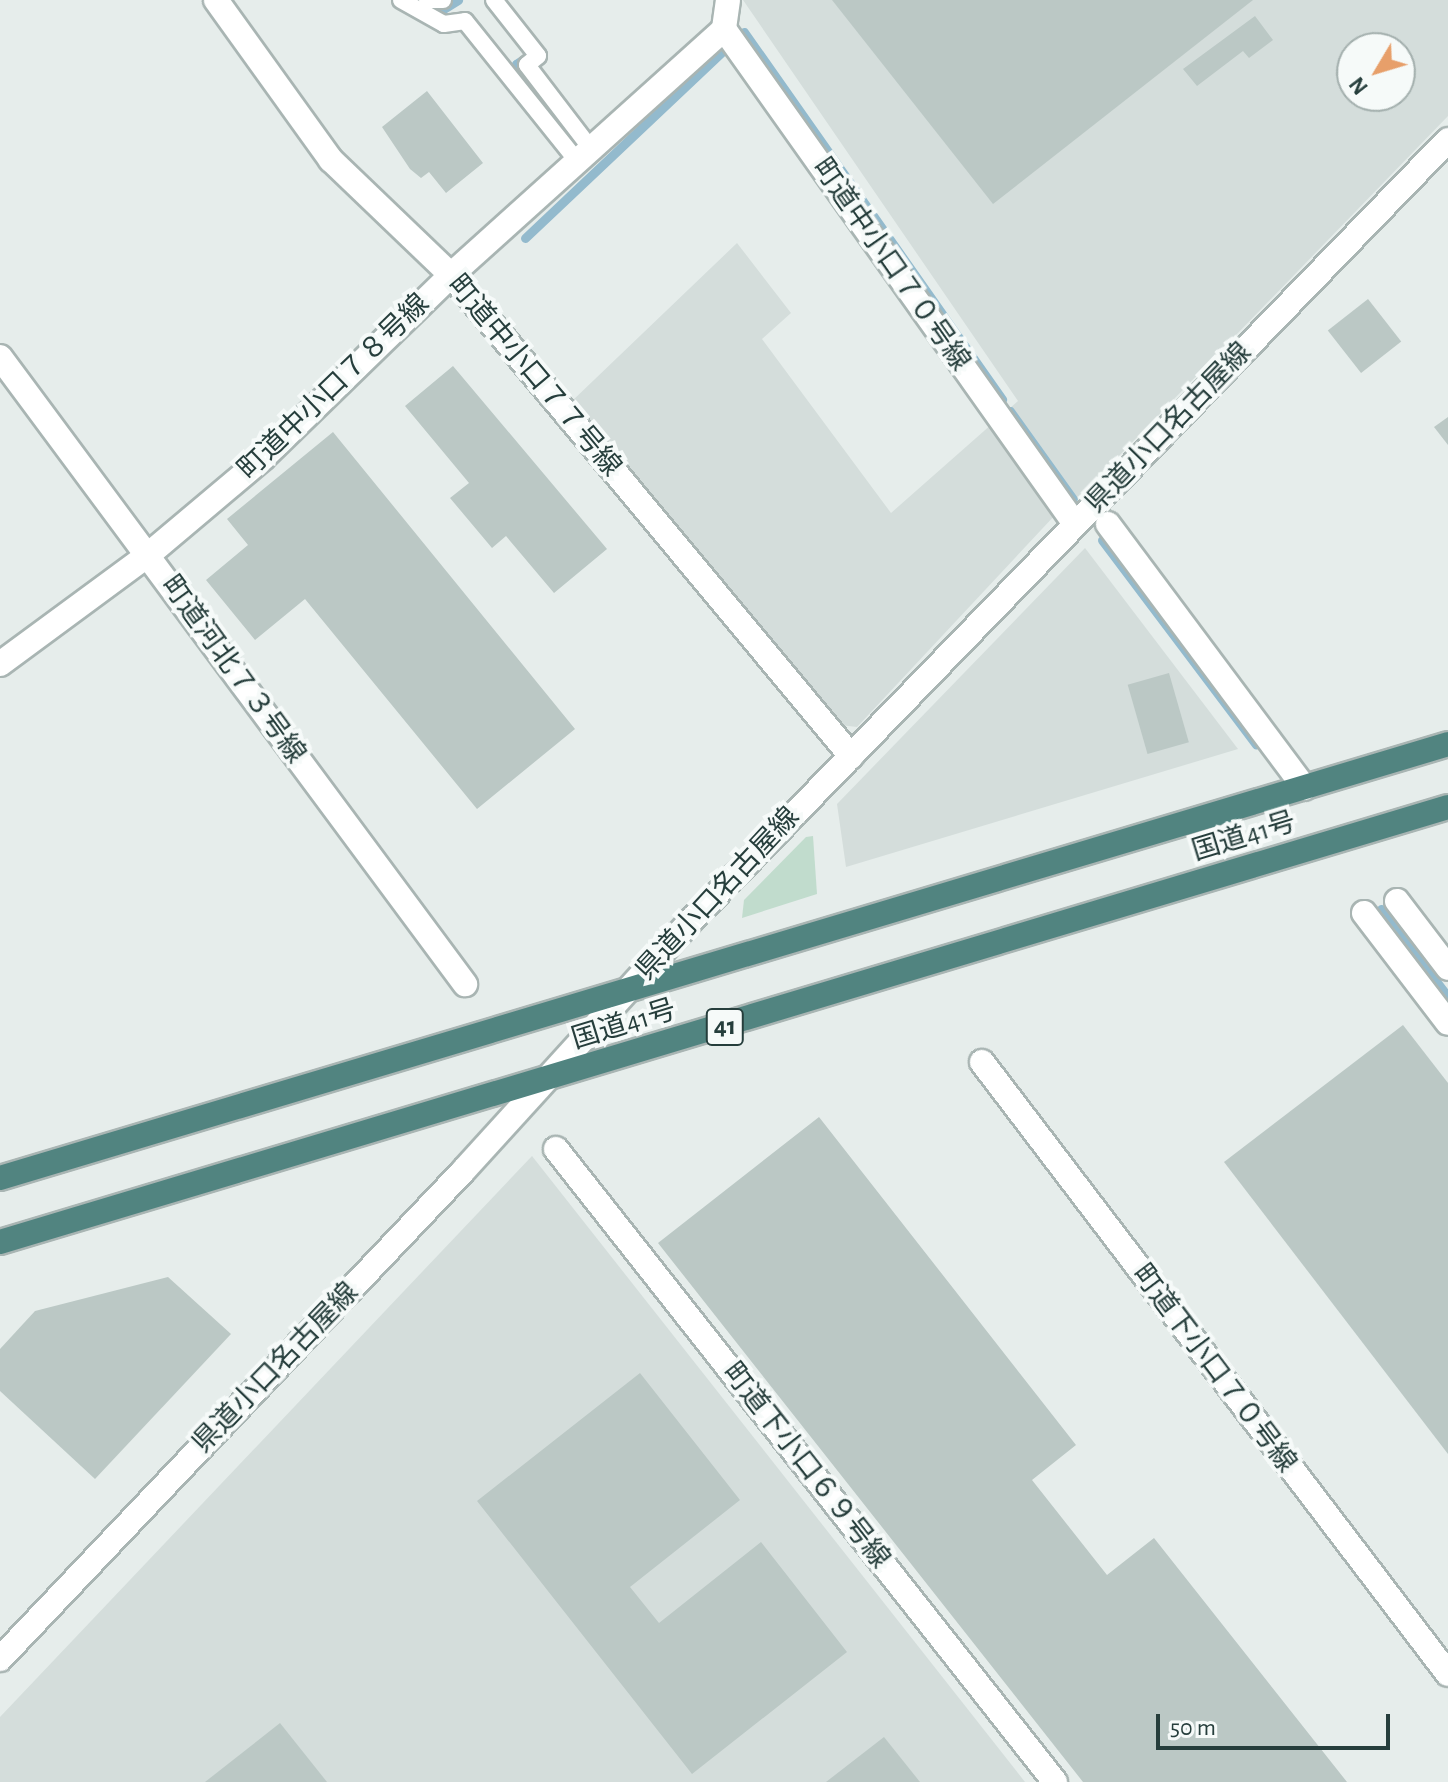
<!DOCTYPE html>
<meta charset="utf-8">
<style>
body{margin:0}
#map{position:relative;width:1448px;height:1782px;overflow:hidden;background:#e6edeb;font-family:"Alegreya Sans","Noto Sans JP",sans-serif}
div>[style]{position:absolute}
.built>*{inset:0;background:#d4dddb}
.green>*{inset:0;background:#c1dccd}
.stream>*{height:9px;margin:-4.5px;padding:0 4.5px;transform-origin:4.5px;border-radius:4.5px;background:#93bacd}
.building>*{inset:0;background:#bbc8c5;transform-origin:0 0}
.roads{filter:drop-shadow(2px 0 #a9b5b3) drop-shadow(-2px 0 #a9b5b3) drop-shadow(0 2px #a9b5b3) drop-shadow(0 -2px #a9b5b3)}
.service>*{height:16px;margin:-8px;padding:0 8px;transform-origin:8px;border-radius:8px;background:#fff}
.minor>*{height:24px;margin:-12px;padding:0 12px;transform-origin:12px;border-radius:12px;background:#fff}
.secondary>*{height:24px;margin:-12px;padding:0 12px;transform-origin:12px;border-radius:12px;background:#fff}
.trunk>*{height:24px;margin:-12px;padding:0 12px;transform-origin:12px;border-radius:12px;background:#518480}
span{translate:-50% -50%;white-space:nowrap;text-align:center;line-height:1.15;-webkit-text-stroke:8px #f6faf9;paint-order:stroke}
.shield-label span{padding:2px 6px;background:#f6faf9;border:2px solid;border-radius:6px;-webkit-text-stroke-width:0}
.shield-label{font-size:26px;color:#263e3c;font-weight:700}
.street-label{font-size:28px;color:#263e3c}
.north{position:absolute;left:1336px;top:32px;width:80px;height:80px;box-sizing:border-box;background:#f6faf9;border:2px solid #a3afad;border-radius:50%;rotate:232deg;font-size:22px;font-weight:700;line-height:32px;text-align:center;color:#263e3c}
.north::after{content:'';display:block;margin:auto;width:28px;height:36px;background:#e79f6a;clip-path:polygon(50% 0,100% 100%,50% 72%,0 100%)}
.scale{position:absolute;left:1156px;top:1714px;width:234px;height:36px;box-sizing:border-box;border:4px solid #263e3c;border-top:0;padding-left:10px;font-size:24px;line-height:28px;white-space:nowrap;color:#263e3c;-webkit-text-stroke:6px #f6faf9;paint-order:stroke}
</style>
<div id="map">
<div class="built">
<i style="clip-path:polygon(evenodd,743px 0,1448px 0,1448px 116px,1085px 491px,1056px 514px,857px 727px,840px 725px,571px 402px,737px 243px,791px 313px,762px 339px,891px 513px,1018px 401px,743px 0,1352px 48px,1400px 48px,1400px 96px,1352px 96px,1352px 48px)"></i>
<i style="clip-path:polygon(1085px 548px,1238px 749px,846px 867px,837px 804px)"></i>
<i style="clip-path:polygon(532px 1156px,1025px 1782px,0 1782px,0 1717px)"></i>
</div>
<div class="green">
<i style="clip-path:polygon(813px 836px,817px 894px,742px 918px,744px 900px,806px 837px)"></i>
</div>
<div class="stream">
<i style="left:442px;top:10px;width:19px;rotate:-32deg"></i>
<i style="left:744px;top:32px;width:449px;rotate:54.9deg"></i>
<i style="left:528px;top:56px;width:14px;rotate:146deg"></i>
<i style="left:516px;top:64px;width:108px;rotate:52.9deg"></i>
<i style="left:525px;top:238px;width:272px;rotate:-43.4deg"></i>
<i style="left:1010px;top:411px;width:108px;rotate:54.4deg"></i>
<i style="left:1102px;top:540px;width:256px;rotate:53deg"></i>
<i style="left:1381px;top:909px;width:111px;rotate:52.7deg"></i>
</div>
<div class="building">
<i style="clip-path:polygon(832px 0,1253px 0,993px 204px)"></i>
<i style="clip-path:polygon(1255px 16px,1273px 40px,1249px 58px,1243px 51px,1197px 86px,1183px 69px)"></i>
<i style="clip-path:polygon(427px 91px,483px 163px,446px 193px,429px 172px,421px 178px,410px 169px,382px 127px)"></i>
<i style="left:1368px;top:299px;width:54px;height:51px;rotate:52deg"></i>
<i style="clip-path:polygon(453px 366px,607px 549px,554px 593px,506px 536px,492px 548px,450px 498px,469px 483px,405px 406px)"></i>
<i style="clip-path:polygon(1448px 417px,1448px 445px,1434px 427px)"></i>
<i style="clip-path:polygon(333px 432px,575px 729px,477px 809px,305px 599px,255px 640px,206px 580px,248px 545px,227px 519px)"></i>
<i style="left:1169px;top:673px;width:72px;height:43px;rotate:74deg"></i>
<i style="clip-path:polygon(1403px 1025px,1448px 1083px,1448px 1454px,1224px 1162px)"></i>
<i style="clip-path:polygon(819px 1117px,1076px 1445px,1032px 1480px,1107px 1575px,1154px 1538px,1347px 1782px,1083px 1782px,658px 1243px)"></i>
<i style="clip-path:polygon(168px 1277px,231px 1334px,95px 1479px,0 1391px,0 1349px,35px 1311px)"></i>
<i style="clip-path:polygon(640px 1373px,740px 1500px,630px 1587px,659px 1623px,761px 1542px,847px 1652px,692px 1774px,477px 1501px)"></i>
<i style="clip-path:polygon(280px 1723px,327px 1782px,205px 1782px)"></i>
<i style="clip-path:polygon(884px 1737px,920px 1782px,826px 1782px)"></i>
</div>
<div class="roads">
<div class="service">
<i style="left:401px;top:0;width:49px;rotate:29.2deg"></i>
<i style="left:444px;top:24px;width:21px;rotate:-8deg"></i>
<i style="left:465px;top:21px;width:181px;rotate:51.3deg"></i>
<i style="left:427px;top:0;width:16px"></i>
<i style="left:494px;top:0;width:71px;rotate:51.8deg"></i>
<i style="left:538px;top:56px;width:14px;rotate:141deg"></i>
<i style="left:527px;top:65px;width:107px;rotate:52.6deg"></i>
</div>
<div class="minor">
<i style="left:216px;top:0;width:197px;rotate:54.3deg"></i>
<i style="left:331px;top:160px;width:166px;rotate:43.8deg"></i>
<i style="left:451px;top:275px;width:626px;rotate:50.25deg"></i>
<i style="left:728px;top:0;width:29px;rotate:98deg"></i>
<i style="left:724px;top:29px;width:607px;rotate:54.66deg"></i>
<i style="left:0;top:357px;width:781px;rotate:53.44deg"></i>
<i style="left:1108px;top:524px;width:329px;rotate:53.3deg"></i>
<i style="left:0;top:664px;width:184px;rotate:-36.4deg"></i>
<i style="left:148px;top:555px;width:150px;rotate:-40.1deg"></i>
<i style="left:263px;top:458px;width:262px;rotate:-44.2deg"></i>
<i style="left:451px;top:275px;width:367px;rotate:-42deg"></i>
<i style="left:1397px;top:901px;width:84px;rotate:52.7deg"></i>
<i style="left:1364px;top:913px;width:138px;rotate:52.6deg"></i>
<i style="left:982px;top:1062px;width:769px;rotate:52.71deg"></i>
<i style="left:556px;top:1149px;width:806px;rotate:51.75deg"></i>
</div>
<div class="secondary">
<i style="left:0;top:1659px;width:674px;rotate:-46.5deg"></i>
<i style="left:464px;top:1170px;width:336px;rotate:-47.7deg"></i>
<i style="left:690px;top:922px;width:1089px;rotate:-45.89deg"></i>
</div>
<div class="trunk">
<i style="left:0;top:1178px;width:1512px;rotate:-16.68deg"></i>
<i style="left:0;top:1242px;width:1512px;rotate:-16.72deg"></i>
</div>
</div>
<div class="shield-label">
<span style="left:725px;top:1027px">41</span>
</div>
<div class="street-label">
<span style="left:891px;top:265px;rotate:55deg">町道中小口７０号線</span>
<span style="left:534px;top:376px;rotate:50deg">町道中小口７７号線</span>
<span style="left:334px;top:387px;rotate:-44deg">町道中小口７８号線</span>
<span style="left:1169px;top:428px;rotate:-46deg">県道小口名古屋線</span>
<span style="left:233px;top:670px;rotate:54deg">町道河北７３号線</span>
<span style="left:1244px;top:837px;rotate:-17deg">国道41号</span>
<span style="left:718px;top:894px;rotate:-47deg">県道小口名古屋線</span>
<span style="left:624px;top:1025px;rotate:-17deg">国道41号</span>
<span style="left:276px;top:1368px;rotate:-46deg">県道小口名古屋線</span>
<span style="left:1214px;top:1369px;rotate:53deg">町道下小口７０号線</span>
<span style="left:806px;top:1466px;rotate:52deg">町道下小口６９号線</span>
</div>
<div class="north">N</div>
<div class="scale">50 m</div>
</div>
